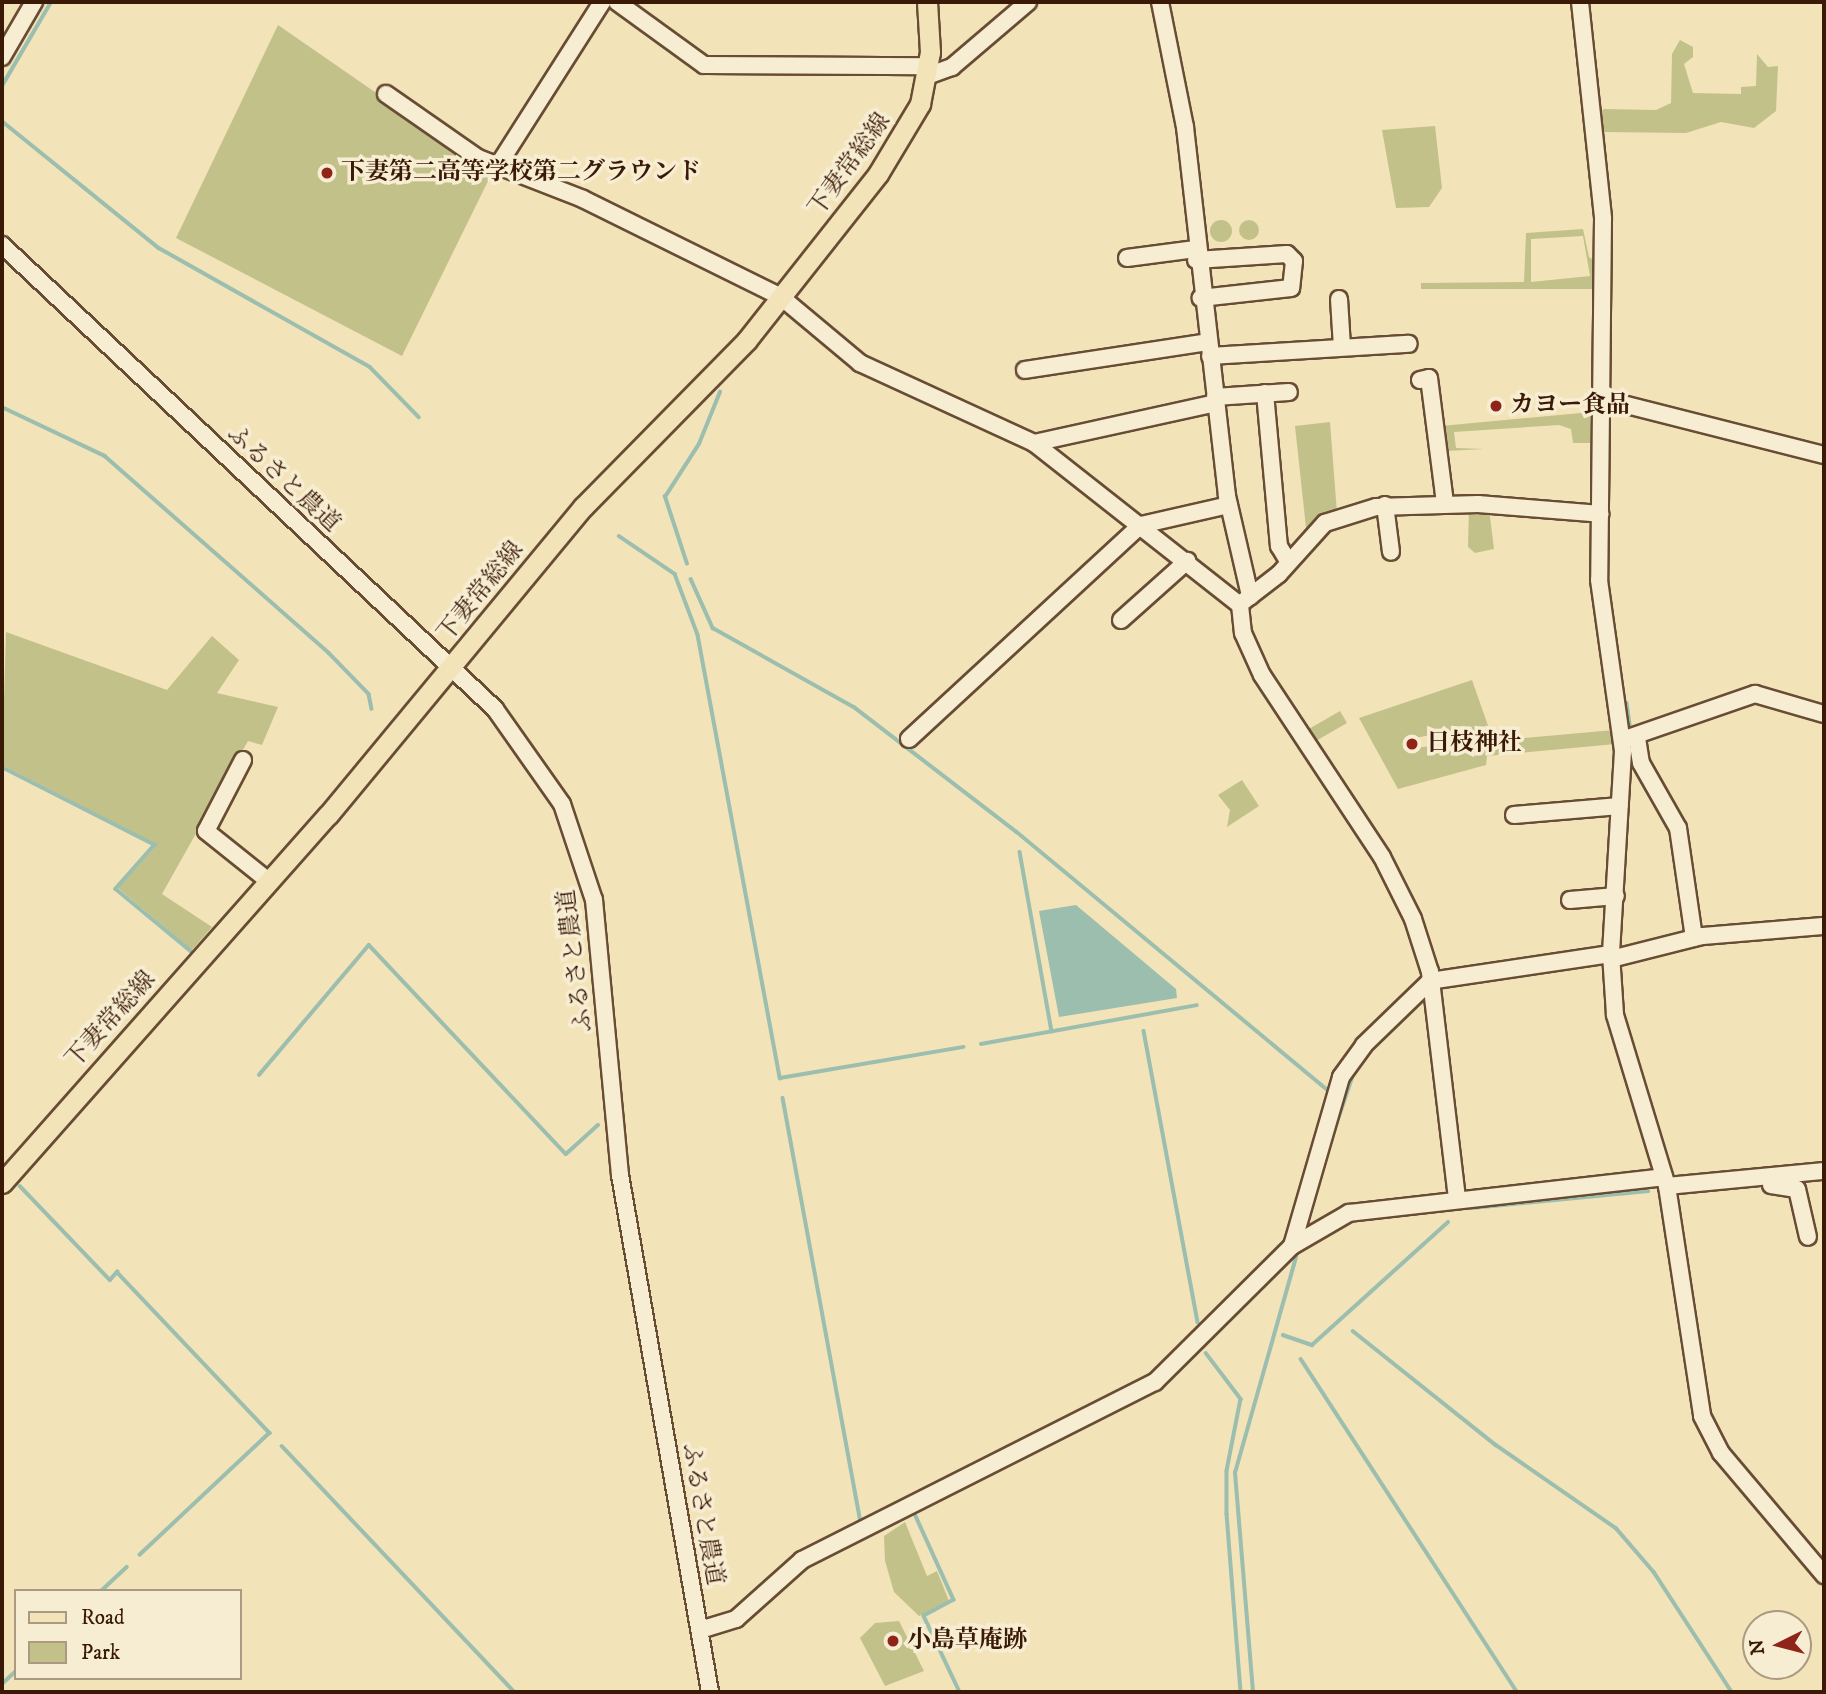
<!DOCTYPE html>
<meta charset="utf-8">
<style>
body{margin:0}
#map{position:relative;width:1826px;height:1694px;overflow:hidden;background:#f2e3b9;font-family:"IM FELL DW Pica","Noto Serif JP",serif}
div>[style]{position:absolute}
.green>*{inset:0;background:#c3c18a;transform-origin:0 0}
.round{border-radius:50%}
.water>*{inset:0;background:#9bbeae}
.stream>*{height:3.5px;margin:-1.75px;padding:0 1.75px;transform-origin:1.75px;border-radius:1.75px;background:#9bbeae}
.roads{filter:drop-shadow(2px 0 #684c34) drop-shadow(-2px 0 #684c34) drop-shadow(0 2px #684c34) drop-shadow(0 -2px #684c34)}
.minor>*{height:16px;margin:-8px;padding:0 8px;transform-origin:8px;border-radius:8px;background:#f7edd2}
.major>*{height:19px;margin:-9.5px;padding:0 9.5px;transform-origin:9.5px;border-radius:9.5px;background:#f2e3b9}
.dots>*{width:19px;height:19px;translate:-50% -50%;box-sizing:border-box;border:4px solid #f7edd2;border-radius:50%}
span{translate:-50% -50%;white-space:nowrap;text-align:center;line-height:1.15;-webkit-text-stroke:7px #f7edd2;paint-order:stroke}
.street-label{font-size:24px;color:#3a1a07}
.poi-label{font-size:24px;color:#3a1a07;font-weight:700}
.left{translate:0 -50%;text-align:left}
.frame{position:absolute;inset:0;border:4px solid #3a1a07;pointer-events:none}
.legend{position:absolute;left:14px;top:1589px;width:228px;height:91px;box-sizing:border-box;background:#f7edd2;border:2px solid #ab9981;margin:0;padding:9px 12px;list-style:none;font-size:21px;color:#3a1a07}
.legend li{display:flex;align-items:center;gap:14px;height:35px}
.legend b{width:35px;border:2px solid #ab9981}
.north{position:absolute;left:1742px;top:1610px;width:70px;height:70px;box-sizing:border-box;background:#f7edd2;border:2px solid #ab9981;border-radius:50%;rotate:264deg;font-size:19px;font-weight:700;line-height:28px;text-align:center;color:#3a1a07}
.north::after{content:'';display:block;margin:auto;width:24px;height:32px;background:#8f2418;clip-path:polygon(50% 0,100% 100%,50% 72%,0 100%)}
</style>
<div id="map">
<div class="green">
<i style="clip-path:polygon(278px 25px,492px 173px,402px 356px,176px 238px)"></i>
<i style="clip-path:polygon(1680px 40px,1693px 47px,1693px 57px,1684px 64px,1693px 93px,1741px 94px,1741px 87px,1756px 86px,1757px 54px,1768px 67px,1778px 66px,1776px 111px,1754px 128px,1721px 122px,1686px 133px,1604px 132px,1597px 115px,1604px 109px,1656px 110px,1671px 103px,1672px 54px)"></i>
<i style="clip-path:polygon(1435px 126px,1442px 188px,1429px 207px,1396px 208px,1382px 130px)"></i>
<i class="round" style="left:1239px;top:220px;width:20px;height:20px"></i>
<i class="round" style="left:1210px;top:220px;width:22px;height:22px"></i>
<i style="clip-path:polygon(evenodd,1583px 229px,1589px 257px,1598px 263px,1596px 289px,1421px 289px,1421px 283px,1524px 282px,1526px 233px,1583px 229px,1583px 236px,1590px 276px,1531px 282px,1531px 239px,1583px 236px)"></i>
<i style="clip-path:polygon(1592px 412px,1590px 443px,1573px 443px,1571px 429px,1559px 425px,1454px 432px,1456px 448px,1484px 449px,1446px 451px,1441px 426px)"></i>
<i style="clip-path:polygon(1330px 422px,1337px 513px,1307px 537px,1295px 426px)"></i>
<i style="clip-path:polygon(1469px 507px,1489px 509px,1494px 549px,1475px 553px,1468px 547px)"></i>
<i style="clip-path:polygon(6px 632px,167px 690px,212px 636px,239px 660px,217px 693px,278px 707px,262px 745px,248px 741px,244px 748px,162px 894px,212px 927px,192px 950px,118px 888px,157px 845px,2px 765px)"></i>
<i style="clip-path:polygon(1472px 680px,1491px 734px,1425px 736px,1412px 739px,1411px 748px,1614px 730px,1616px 744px,1487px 756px,1486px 765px,1398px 789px,1359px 718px)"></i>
<i style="left:1340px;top:711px;width:14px;height:43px;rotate:60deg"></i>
<i style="clip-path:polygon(1242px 780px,1259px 806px,1227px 827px,1230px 810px,1218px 795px)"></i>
<i style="clip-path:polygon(905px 1522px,927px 1576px,937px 1571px,949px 1601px,919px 1616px,894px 1592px,885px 1561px,884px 1536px)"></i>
<i style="clip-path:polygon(899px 1621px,924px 1671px,885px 1686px,860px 1638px,875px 1623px)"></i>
</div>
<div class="water">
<i style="clip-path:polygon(1076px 905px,1176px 989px,1177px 998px,1059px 1017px,1039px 911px)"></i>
</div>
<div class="stream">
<i style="left:2px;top:86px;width:97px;rotate:-59.7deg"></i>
<i style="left:2px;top:121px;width:202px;rotate:39deg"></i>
<i style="left:159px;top:248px;width:242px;rotate:29.4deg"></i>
<i style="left:370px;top:367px;width:70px;rotate:45.6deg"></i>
<i style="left:2px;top:407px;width:114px;rotate:25.4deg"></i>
<i style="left:105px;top:456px;width:298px;rotate:41.3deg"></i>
<i style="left:329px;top:653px;width:57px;rotate:45.7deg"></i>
<i style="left:369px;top:694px;width:15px;rotate:79deg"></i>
<i style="left:619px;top:536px;width:68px;rotate:34.2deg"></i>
<i style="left:675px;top:574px;width:65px;rotate:69.3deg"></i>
<i style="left:698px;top:635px;width:451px;rotate:79.5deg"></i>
<i style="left:780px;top:1078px;width:186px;rotate:-9.6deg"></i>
<i style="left:687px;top:564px;width:71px;rotate:-108.2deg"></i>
<i style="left:665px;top:497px;width:63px;rotate:-57.3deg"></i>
<i style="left:699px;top:444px;width:56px;rotate:-68deg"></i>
<i style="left:691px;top:579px;width:54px;rotate:65.8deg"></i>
<i style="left:713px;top:628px;width:162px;rotate:29.3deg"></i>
<i style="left:854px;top:707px;width:205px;rotate:37.5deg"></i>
<i style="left:1017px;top:832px;width:405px;rotate:39.7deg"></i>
<i style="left:1627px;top:703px;width:30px;rotate:82deg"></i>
<i style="left:2px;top:767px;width:172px;rotate:27deg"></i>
<i style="left:155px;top:845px;width:59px;rotate:131.6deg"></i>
<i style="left:116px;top:889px;width:97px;rotate:39.6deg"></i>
<i style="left:1020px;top:852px;width:182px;rotate:79.9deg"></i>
<i style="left:1619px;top:947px;width:200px;rotate:-86.6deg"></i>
<i style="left:1144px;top:1031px;width:296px;rotate:79.5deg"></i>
<i style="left:981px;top:1044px;width:219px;rotate:-10.2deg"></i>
<i style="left:259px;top:1075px;width:170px;rotate:-49.8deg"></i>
<i style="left:369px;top:945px;width:287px;rotate:46.7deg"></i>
<i style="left:566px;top:1154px;width:43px;rotate:-42.2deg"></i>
<i style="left:783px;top:1098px;width:430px;rotate:79.6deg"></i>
<i style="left:1333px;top:1134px;width:65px;rotate:-71.3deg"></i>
<i style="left:20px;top:1186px;width:130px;rotate:46.2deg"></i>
<i style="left:110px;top:1280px;width:11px;rotate:-49deg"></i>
<i style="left:117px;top:1272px;width:222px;rotate:46.5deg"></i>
<i style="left:270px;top:1433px;width:178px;rotate:136.8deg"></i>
<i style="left:1472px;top:1208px;width:177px;rotate:-5.5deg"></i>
<i style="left:1353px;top:1331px;width:183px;rotate:38.6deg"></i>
<i style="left:1496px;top:1445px;width:146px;rotate:34.7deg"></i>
<i style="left:1616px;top:1528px;width:58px;rotate:49.2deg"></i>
<i style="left:1654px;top:1572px;width:143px;rotate:57deg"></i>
<i style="left:1283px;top:1335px;width:31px;rotate:19deg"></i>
<i style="left:1312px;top:1345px;width:183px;rotate:-42.1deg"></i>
<i style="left:1206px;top:1353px;width:58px;rotate:52.7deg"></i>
<i style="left:1241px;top:1399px;width:73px;rotate:101deg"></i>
<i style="left:1227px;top:1471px;width:43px;rotate:90deg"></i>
<i style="left:1227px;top:1514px;width:179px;rotate:85.5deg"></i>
<i style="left:1301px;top:1359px;width:397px;rotate:57deg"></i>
<i style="left:282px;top:1446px;width:339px;rotate:46.6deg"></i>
<i style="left:915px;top:1514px;width:94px;rotate:65.6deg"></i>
<i style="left:954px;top:1600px;width:34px;rotate:152deg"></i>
<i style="left:924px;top:1616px;width:84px;rotate:64.7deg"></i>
<i style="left:101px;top:1591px;width:35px;rotate:-43deg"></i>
<i style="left:2px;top:1684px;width:19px;rotate:-43deg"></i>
<i style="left:1253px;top:1692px;width:220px;rotate:-94.7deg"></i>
<i style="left:1235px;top:1473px;width:224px;rotate:-74.2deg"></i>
</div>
<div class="roads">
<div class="minor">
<i style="left:617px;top:2px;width:107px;rotate:35.9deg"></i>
<i style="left:704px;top:65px;width:225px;rotate:0.3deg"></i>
<i style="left:1160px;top:2px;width:127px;rotate:78.7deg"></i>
<i style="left:1185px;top:127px;width:371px;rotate:83.5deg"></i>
<i style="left:1227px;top:496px;width:103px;rotate:77deg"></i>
<i style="left:1580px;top:2px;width:218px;rotate:83.9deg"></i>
<i style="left:1603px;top:219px;width:361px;rotate:90.6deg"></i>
<i style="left:1599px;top:580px;width:173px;rotate:82deg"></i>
<i style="left:1623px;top:751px;width:203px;rotate:93.4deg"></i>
<i style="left:1611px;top:954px;width:61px;rotate:86.2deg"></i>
<i style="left:1615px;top:1015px;width:179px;rotate:73.1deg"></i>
<i style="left:1667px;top:1186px;width:233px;rotate:81.3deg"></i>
<i style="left:1702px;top:1416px;width:42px;rotate:62.8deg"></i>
<i style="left:1721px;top:1453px;width:160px;rotate:49.8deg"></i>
<i style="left:2px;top:57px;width:64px;rotate:-59.8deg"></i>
<i style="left:927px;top:76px;width:27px;rotate:-20deg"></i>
<i style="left:952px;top:67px;width:100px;rotate:-40.5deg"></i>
<i style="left:386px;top:94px;width:112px;rotate:34.8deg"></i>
<i style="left:478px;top:158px;width:113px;rotate:21.3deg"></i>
<i style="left:583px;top:199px;width:221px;rotate:26.3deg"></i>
<i style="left:781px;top:297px;width:103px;rotate:39.9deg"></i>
<i style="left:860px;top:363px;width:192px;rotate:24.7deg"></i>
<i style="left:1034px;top:443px;width:262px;rotate:38.2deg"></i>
<i style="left:497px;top:167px;width:196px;rotate:-57.5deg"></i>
<i style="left:2px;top:245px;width:677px;rotate:43.26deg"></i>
<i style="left:495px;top:709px;width:116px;rotate:54.8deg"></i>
<i style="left:562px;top:804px;width:101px;rotate:71.6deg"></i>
<i style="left:594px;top:900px;width:276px;rotate:84.6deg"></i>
<i style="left:620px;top:1175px;width:525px;rotate:80.12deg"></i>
<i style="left:1127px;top:258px;width:69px;rotate:-7.5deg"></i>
<i style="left:1196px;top:260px;width:91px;rotate:-3.8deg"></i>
<i style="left:1287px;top:254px;width:10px;rotate:45deg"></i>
<i style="left:1294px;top:261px;width:27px;rotate:96deg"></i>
<i style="left:1291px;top:288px;width:91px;rotate:173.7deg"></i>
<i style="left:1339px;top:299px;width:48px;rotate:86.4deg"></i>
<i style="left:1210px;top:356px;width:199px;rotate:-3.5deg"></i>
<i style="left:1025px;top:370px;width:185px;rotate:-8.7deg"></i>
<i style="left:1420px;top:380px;width:9px;rotate:-13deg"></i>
<i style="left:1429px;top:378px;width:126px;rotate:82.7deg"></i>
<i style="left:1265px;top:393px;width:154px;rotate:84.8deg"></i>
<i style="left:1279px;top:546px;width:17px;rotate:59deg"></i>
<i style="left:1215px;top:397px;width:74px;rotate:-3.9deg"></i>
<i style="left:1603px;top:399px;width:228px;rotate:14.2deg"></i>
<i style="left:1034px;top:443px;width:186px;rotate:-12.4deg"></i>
<i style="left:1385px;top:505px;width:47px;rotate:82.7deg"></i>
<i style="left:1244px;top:601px;width:44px;rotate:-37.6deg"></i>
<i style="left:1279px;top:574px;width:69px;rotate:-48deg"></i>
<i style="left:1325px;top:523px;width:53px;rotate:-17.4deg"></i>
<i style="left:1376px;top:507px;width:102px;rotate:-1.7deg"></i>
<i style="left:1478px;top:504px;width:123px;rotate:4.6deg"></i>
<i style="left:1240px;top:605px;width:28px;rotate:84deg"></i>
<i style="left:1243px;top:633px;width:46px;rotate:65.7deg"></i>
<i style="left:1262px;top:675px;width:218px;rotate:56.6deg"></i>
<i style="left:1382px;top:857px;width:69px;rotate:63.4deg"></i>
<i style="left:1413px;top:919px;width:56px;rotate:72.2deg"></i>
<i style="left:1430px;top:972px;width:228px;rotate:83.2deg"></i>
<i style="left:1121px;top:620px;width:89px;rotate:-41.8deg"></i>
<i style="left:1637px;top:738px;width:25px;rotate:81deg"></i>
<i style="left:1641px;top:763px;width:75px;rotate:60.4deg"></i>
<i style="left:1678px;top:828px;width:111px;rotate:81.7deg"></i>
<i style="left:909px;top:739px;width:316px;rotate:-42.7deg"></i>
<i style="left:1141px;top:525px;width:90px;rotate:-12.8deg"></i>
<i style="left:1622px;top:740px;width:141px;rotate:-19.1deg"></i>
<i style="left:1755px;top:694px;width:72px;rotate:16.2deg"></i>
<i style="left:243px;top:760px;width:80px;rotate:117.5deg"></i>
<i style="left:206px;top:831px;width:82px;rotate:38.6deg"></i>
<i style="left:1514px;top:815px;width:106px;rotate:-4.9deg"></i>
<i style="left:1570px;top:900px;width:46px;rotate:-5deg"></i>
<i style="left:1611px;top:959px;width:94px;rotate:-14.2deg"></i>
<i style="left:1702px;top:936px;width:122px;rotate:-4.7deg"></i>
<i style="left:1771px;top:1185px;width:26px;rotate:9deg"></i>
<i style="left:1797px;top:1189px;width:49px;rotate:77.1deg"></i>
<i style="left:1667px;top:1186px;width:158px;rotate:-5.5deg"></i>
<i style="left:1292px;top:1246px;width:176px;rotate:-73.8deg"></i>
<i style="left:1341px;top:1077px;width:39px;rotate:-54deg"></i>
<i style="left:1364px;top:1045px;width:92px;rotate:-44.1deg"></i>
<i style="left:1430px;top:981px;width:183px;rotate:-8.5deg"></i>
<i style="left:700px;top:1630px;width:38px;rotate:-17deg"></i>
<i style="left:736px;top:1619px;width:89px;rotate:-41.8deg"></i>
<i style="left:802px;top:1560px;width:395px;rotate:-26.8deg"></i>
<i style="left:1155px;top:1382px;width:193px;rotate:-44.8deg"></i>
<i style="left:1292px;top:1246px;width:66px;rotate:-30.1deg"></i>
<i style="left:1349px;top:1213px;width:317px;rotate:-6.5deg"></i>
</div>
<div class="major">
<i style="left:2px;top:1183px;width:492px;rotate:-48.5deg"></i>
<i style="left:328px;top:815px;width:400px;rotate:-50.4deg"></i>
<i style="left:583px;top:507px;width:234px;rotate:-45.5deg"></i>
<i style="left:747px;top:340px;width:211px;rotate:-51.7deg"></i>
<i style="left:878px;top:174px;width:82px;rotate:-59deg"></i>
<i style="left:920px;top:104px;width:53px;rotate:-79.1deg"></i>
<i style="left:930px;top:52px;width:50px;rotate:-93.4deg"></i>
</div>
</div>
<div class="dots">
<i style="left:327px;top:173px;background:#8f2418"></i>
<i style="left:1496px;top:406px;background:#8f2418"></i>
<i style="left:1412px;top:744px;background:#8f2418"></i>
<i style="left:893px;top:1641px;background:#8f2418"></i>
</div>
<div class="street-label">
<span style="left:850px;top:165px;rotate:-54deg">下妻常総線</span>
<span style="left:283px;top:479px;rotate:43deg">ふるさと農道</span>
<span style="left:481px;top:592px;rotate:-51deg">下妻常総線</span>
<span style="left:576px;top:961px;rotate:-97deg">ふるさと農道</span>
<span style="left:111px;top:1020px;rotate:-48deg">下妻常総線</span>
<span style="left:702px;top:1514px;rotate:80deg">ふるさと農道</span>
</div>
<div class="poi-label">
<span class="left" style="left:341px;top:173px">下妻第二高等学校第二グラウンド</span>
<span class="left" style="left:1510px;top:406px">カヨー食品</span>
<span class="left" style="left:1426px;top:744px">日枝神社</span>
<span class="left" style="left:907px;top:1641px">小島草庵跡</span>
</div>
<div class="frame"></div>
<ul class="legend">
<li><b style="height:9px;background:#f2e3b9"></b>Road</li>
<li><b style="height:19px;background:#c3c18a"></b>Park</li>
</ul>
<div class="north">N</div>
</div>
